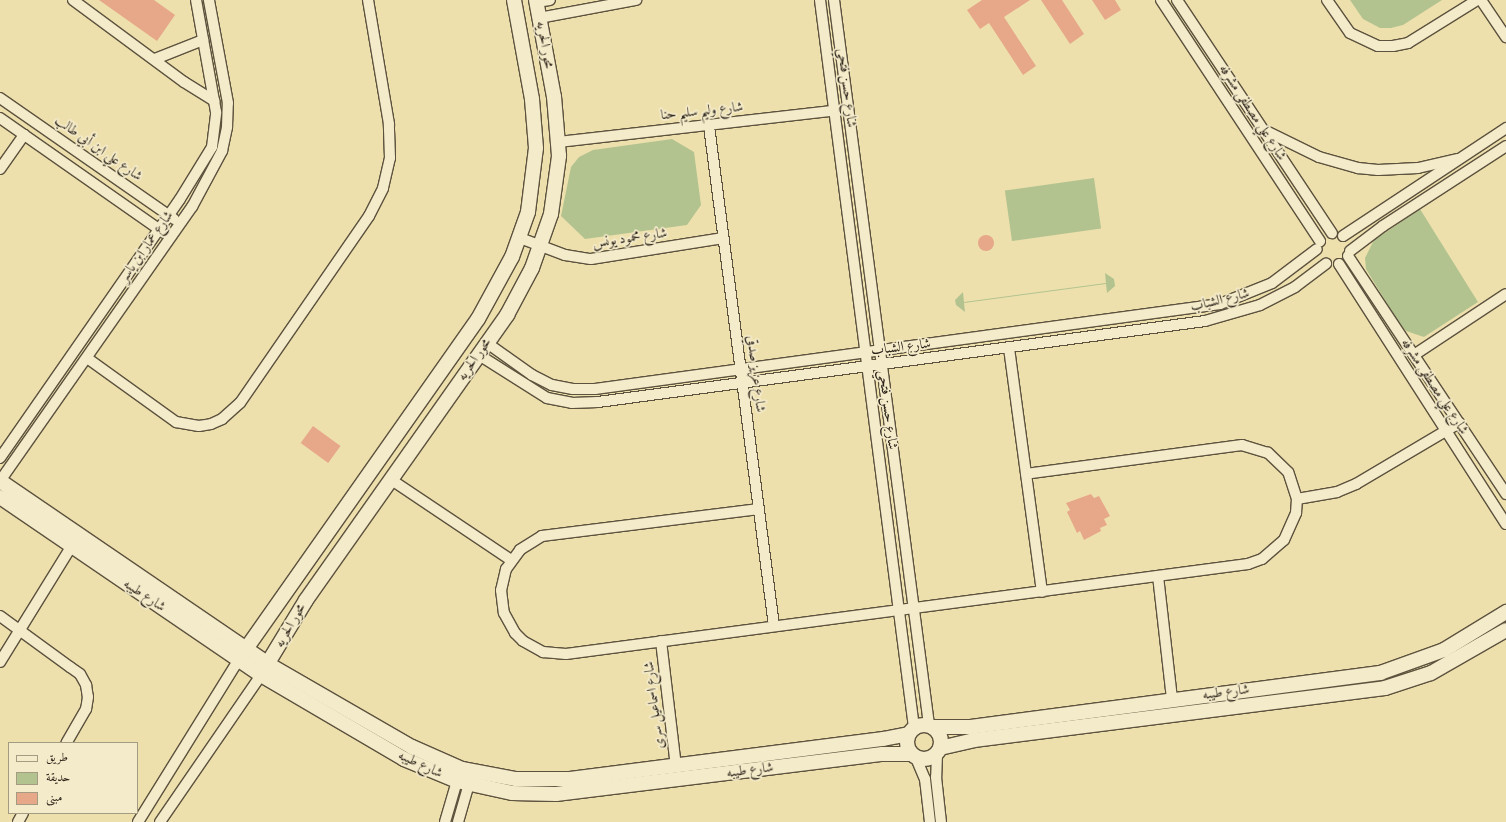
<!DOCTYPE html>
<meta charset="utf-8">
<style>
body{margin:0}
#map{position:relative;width:1506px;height:822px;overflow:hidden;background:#eee0ad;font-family:Vollkorn,Amiri,serif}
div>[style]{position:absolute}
.green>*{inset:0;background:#b2c38f;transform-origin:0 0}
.building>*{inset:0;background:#e6a889;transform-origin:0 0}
.round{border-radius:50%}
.roads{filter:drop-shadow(1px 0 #5c523e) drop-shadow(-1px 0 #5c523e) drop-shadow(0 1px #5c523e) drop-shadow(0 -1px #5c523e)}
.street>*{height:10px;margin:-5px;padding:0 5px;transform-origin:5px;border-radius:5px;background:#f4ebca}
.secondary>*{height:14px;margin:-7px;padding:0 7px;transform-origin:7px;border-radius:7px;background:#f4ebca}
.secondary>.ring{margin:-7px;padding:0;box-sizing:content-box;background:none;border:14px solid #f4ebca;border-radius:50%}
span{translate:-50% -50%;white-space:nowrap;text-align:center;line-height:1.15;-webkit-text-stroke:3.5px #f4ebca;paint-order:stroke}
.street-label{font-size:14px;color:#2b2219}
.legend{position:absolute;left:8px;top:742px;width:130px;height:72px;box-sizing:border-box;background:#f4ebca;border:1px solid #a49b83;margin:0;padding:5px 7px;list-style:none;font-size:12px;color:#2b2219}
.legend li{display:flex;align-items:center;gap:8px;height:20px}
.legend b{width:20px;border:1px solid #a49b83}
</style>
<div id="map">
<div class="green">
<i style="clip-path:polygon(1350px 0,1442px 0,1403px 25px,1391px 28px,1380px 28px,1363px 19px)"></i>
<i style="clip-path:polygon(672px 139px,694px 152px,701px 205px,687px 225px,585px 239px,561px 216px,571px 167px,579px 157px,593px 150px)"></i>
<i style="left:1094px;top:178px;width:51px;height:90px;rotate:82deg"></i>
<i style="clip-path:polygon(1420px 209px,1478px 302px,1424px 337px,1406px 331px,1400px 325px,1366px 269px,1365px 258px,1374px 240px)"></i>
<i style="clip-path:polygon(1105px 273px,1114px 279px,1115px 286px,1107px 293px,1106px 284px,964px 303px,965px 312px,956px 305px,955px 300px,963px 292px,964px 302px,1106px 283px)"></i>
</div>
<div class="building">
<i style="clip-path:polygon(99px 0,154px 0,175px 15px,157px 41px)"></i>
<i style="clip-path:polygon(982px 0,1030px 0,1004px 17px,1036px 66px,1023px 75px,989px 23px,980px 29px,967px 10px)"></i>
<i style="clip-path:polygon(1041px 0,1062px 0,1084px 34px,1070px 44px)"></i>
<i style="clip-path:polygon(1092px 0,1115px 0,1121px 10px,1105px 20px)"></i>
<i class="round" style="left:978px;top:235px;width:16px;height:16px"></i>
<i style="left:313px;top:426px;width:34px;height:21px;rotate:36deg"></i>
<i style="clip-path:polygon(1091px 494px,1094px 498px,1099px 496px,1110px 516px,1104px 519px,1107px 525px,1100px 528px,1101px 531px,1084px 540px,1080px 531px,1077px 533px,1067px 512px,1070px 510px,1066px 503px)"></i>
</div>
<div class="roads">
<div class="street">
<i style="left:73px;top:0;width:138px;rotate:36.5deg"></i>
<i style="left:184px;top:82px;width:36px;rotate:32deg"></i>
<i style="left:820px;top:0;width:734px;rotate:82.64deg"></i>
<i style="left:834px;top:0;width:731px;rotate:82.53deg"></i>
<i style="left:1161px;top:0;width:289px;rotate:56.6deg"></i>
<i style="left:1177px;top:0;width:280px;rotate:56.4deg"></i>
<i style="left:1327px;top:0;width:40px;rotate:55.1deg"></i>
<i style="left:1350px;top:33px;width:31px;rotate:25deg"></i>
<i style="left:1378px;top:46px;width:15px"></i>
<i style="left:1393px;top:46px;width:15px;rotate:-11deg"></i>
<i style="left:1408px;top:43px;width:81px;rotate:-31.9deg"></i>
<i style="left:1481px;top:0;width:45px;rotate:56deg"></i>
<i style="left:536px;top:2px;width:14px;rotate:-8deg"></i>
<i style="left:539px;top:18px;width:99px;rotate:-10.5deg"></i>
<i style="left:155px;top:59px;width:52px;rotate:-21.6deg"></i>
<i style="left:0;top:98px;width:212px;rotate:34.8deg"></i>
<i style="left:0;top:118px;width:200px;rotate:35deg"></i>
<i style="left:709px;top:126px;width:504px;rotate:82.59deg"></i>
<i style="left:1266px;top:131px;width:59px;rotate:26.1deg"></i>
<i style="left:1319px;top:157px;width:41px;rotate:15.8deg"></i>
<i style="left:1358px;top:168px;width:20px;rotate:6deg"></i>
<i style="left:1378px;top:170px;width:40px;rotate:-2.9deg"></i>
<i style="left:1418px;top:168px;width:40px;rotate:-13deg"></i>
<i style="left:559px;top:142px;width:283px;rotate:-6.5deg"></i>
<i style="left:0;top:169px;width:42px;rotate:-54.8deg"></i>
<i style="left:1343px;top:236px;width:196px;rotate:-33.5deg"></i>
<i style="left:520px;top:238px;width:48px;rotate:20.7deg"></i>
<i style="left:565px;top:255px;width:26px;rotate:9deg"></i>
<i style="left:591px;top:259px;width:134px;rotate:-9deg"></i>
<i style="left:1350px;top:251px;width:41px;rotate:-37.1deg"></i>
<i style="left:1383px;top:226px;width:147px;rotate:-33deg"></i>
<i style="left:1348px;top:256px;width:286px;rotate:56.4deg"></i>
<i style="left:1339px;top:264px;width:309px;rotate:57.3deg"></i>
<i style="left:487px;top:343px;width:55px;rotate:35.4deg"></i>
<i style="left:532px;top:375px;width:22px;rotate:27deg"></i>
<i style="left:552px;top:385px;width:21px;rotate:11deg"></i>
<i style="left:573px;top:389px;width:22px"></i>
<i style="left:595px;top:389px;width:631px;rotate:-7.74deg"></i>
<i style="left:1220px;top:304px;width:56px;rotate:-22deg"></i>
<i style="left:1272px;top:283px;width:56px;rotate:-37.1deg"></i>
<i style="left:1009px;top:348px;width:246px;rotate:82.3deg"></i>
<i style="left:479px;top:355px;width:80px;rotate:32.3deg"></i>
<i style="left:547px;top:398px;width:25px;rotate:11deg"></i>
<i style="left:572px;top:403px;width:26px;rotate:-2deg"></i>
<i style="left:598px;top:402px;width:612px;rotate:-7.6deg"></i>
<i style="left:1205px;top:321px;width:57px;rotate:-16.2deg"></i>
<i style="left:1260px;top:305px;width:39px;rotate:-27deg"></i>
<i style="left:1295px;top:287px;width:39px;rotate:-37deg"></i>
<i style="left:1414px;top:355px;width:110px;rotate:-33.5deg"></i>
<i style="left:87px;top:358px;width:110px;rotate:35.7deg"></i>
<i style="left:176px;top:422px;width:23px;rotate:10deg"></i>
<i style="left:199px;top:426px;width:12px;rotate:-9deg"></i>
<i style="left:211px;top:424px;width:12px;rotate:-24deg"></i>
<i style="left:222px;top:419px;width:24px;rotate:-42deg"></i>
<i style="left:240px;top:403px;width:227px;rotate:-55.4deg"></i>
<i style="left:369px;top:216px;width:31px;rotate:-63deg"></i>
<i style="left:383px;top:188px;width:31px;rotate:-77deg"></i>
<i style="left:390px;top:158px;width:34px;rotate:-92deg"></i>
<i style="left:389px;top:124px;width:126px;rotate:-99.6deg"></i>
<i style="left:0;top:458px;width:315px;rotate:-55.2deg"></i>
<i style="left:180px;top:199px;width:61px;rotate:-58.4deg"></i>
<i style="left:212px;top:147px;width:35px;rotate:-83deg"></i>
<i style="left:216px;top:112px;width:114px;rotate:-100.1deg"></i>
<i style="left:390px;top:479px;width:146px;rotate:33.8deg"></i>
<i style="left:0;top:481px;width:335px;rotate:-55deg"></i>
<i style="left:192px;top:207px;width:64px;rotate:-61.8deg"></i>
<i style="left:222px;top:151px;width:25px;rotate:-78deg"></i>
<i style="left:227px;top:127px;width:24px;rotate:-88deg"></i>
<i style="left:228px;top:103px;width:105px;rotate:-100.5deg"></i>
<i style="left:1297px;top:499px;width:41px;rotate:-9.9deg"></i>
<i style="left:1337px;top:492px;width:21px;rotate:-23deg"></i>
<i style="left:1356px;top:484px;width:120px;rotate:-30.6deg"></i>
<i style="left:759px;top:509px;width:219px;rotate:172.9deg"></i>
<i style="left:542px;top:536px;width:26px;rotate:148deg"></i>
<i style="left:520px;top:550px;width:24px;rotate:126deg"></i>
<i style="left:506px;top:569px;width:22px;rotate:103deg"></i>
<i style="left:501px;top:590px;width:23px;rotate:83deg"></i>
<i style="left:504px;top:613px;width:23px;rotate:61deg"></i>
<i style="left:515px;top:633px;width:11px;rotate:45deg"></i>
<i style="left:523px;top:641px;width:23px;rotate:29deg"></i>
<i style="left:543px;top:652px;width:23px;rotate:5deg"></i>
<i style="left:566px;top:654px;width:688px;rotate:-7.52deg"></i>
<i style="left:1248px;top:564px;width:15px;rotate:-20deg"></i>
<i style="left:1262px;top:559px;width:29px;rotate:-41deg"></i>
<i style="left:1284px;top:540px;width:30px;rotate:-66deg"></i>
<i style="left:1296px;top:513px;width:14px;rotate:-86deg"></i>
<i style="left:1297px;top:499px;width:28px;rotate:-108deg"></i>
<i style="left:1288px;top:472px;width:28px;rotate:-136deg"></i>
<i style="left:1268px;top:453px;width:27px;rotate:-163deg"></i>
<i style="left:1242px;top:445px;width:218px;rotate:172.4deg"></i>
<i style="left:1158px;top:576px;width:124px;rotate:83.5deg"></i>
<i style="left:0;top:616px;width:87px;rotate:36.1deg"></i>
<i style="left:70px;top:667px;width:12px;rotate:35deg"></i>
<i style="left:80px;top:674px;width:13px;rotate:61deg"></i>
<i style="left:86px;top:685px;width:12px;rotate:81deg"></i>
<i style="left:88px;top:697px;width:12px;rotate:99deg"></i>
<i style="left:86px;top:709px;width:39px;rotate:120deg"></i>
<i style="left:661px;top:641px;width:126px;rotate:83.2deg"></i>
<i style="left:0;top:662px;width:135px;rotate:-58.3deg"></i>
<i style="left:937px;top:754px;width:23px;rotate:92deg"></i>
<i style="left:936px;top:777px;width:45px;rotate:83.7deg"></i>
<i style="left:916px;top:758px;width:23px;rotate:67deg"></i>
<i style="left:925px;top:779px;width:43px;rotate:83.4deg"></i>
<i style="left:18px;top:822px;width:10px;rotate:-61deg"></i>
<i style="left:138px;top:822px;width:190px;rotate:-58.2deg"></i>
<i style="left:160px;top:822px;width:178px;rotate:-55.5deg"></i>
<i style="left:445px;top:822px;width:43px;rotate:-73.7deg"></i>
<i style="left:458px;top:822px;width:40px;rotate:-74deg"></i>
</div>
<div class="secondary">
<i style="left:0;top:481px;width:325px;rotate:34.3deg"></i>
<i style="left:268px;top:664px;width:166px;rotate:30deg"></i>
<i style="left:412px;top:747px;width:55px;rotate:23.7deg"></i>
<i style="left:462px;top:769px;width:55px;rotate:10.5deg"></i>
<i style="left:516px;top:779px;width:54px"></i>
<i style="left:570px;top:779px;width:316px;rotate:-7.3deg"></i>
<i style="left:883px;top:739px;width:26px;rotate:-11deg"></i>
<i style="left:0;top:497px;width:316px;rotate:34.3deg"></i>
<i style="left:261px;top:675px;width:166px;rotate:30.4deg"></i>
<i style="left:404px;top:759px;width:57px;rotate:22.5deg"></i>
<i style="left:457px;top:781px;width:56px;rotate:12.3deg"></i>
<i style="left:512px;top:793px;width:44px;rotate:1.3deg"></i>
<i style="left:556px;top:794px;width:329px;rotate:-7deg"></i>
<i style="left:883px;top:754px;width:28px"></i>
<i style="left:241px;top:656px;width:412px;rotate:-54.9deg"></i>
<i style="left:478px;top:319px;width:71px;rotate:-61.3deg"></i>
<i style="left:512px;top:257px;width:48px;rotate:-70.4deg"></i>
<i style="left:528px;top:212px;width:64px;rotate:-82.9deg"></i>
<i style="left:536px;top:148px;width:49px;rotate:-94.7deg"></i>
<i style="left:532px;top:99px;width:101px;rotate:-100.3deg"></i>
<i style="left:263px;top:671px;width:83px;rotate:-58.8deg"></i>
<i style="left:306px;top:600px;width:349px;rotate:-54.8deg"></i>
<i style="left:507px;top:315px;width:53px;rotate:-62deg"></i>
<i style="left:532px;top:268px;width:57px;rotate:-70.6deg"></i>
<i style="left:551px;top:214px;width:59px;rotate:-82.1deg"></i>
<i style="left:559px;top:156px;width:59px;rotate:-94.8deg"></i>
<i style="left:554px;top:97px;width:99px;rotate:-100.5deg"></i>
<i class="ring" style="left:907px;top:725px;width:20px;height:20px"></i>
<i style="left:933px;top:727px;width:37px"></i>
<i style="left:970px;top:727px;width:414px;rotate:-7.5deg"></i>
<i style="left:1380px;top:673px;width:68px;rotate:-19.8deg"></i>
<i style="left:1444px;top:650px;width:73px;rotate:-31.5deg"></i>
<i style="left:940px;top:748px;width:35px;rotate:-13deg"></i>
<i style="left:974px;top:740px;width:414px;rotate:-7.2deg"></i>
<i style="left:1385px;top:688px;width:48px;rotate:-18.1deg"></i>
<i style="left:1431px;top:673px;width:86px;rotate:-29.8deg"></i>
</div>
</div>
<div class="street-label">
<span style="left:544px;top:45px;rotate:80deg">محور الحريه</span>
<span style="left:846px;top:88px;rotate:83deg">شارع حسن فتحي</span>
<span style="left:702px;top:112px;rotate:-6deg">شارع وليم سليم حنا</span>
<span style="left:1252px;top:113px;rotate:57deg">شارع علي مصطفى مشرفه</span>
<span style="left:98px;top:149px;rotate:35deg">شارع علي ابن أبي طالب</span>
<span style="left:630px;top:239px;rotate:-8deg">شارع محمود يونس</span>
<span style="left:147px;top:247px;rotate:-55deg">شارع عمار ابن ياسر</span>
<span style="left:1220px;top:301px;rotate:-14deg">شارع الشباب</span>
<span style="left:901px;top:348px;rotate:-7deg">شارع الشباب</span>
<span style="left:475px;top:360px;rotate:-55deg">محور الحريه</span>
<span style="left:755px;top:374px;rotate:83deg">شارع عزيز صدقي</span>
<span style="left:1434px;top:387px;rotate:57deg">شارع علي مصطفى مشرفه</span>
<span style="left:887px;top:410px;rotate:83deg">شارع حسن فتحي</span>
<span style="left:144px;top:596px;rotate:34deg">شارع طيبه</span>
<span style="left:291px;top:626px;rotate:-60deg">محور الحريه</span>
<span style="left:1226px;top:693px;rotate:-7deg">شارع طيبه</span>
<span style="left:655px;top:705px;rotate:-97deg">شارع اسماعيل سرى</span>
<span style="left:420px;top:765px;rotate:25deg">شارع طيبه</span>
<span style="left:750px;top:771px;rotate:-7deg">شارع طيبه</span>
</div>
<ul class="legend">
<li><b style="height:5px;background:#f4ebca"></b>طريق</li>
<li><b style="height:11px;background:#b2c38f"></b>حديقة</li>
<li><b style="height:11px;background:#e6a889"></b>مبنى</li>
</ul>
</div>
